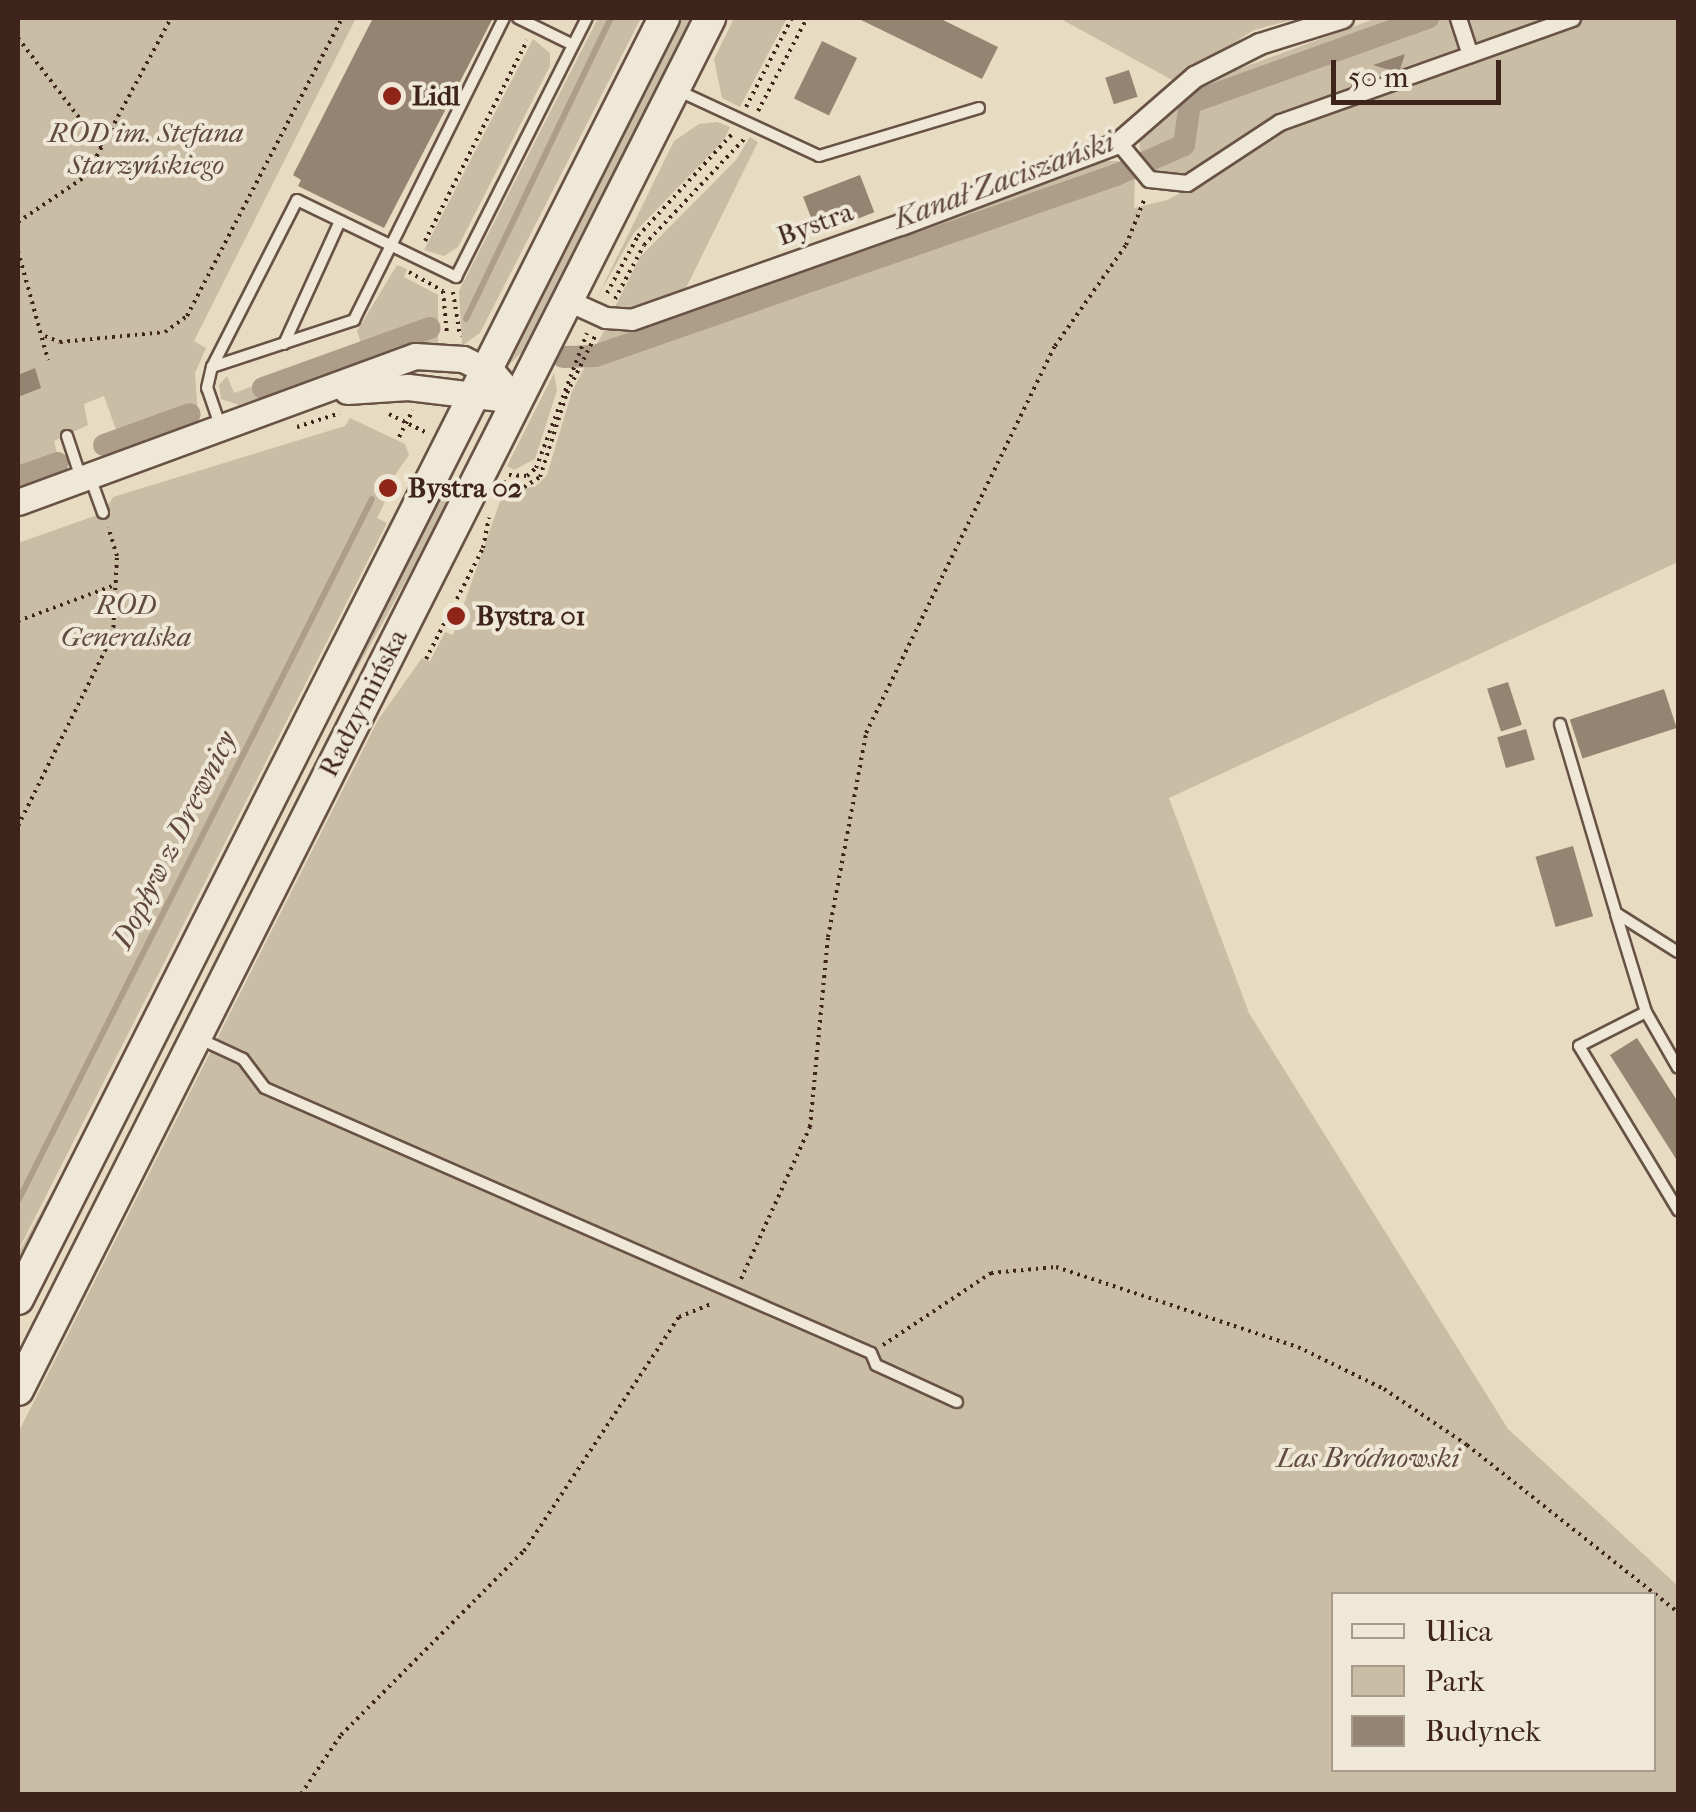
<!DOCTYPE html>
<meta charset="utf-8">
<style>
body{margin:0}
#map{position:relative;width:1696px;height:1812px;overflow:hidden;background:#e7dcc2;font-family:"IM FELL French Canon",serif}
div>[style]{position:absolute}
.green>*{inset:0;background:#cabda6;transform-origin:0 0}
.stream>*{height:6px;margin:-3px;padding:0 3px;transform-origin:3px;border-radius:3px;background:#ae9d89}
.canal>*{height:22px;margin:-11px;padding:0 11px;transform-origin:11px;border-radius:11px;background:#ae9d89}
.building>*{inset:0;background:#968472;transform-origin:0 0}
.path>*{height:4px;margin-top:-2px;transform-origin:0;background:repeating-linear-gradient(90deg,#3e241b 0 2.5px,transparent 0 7.5px)}
.roads{filter:drop-shadow(2px 0 #685245) drop-shadow(-2px 0 #685245) drop-shadow(0 2px #685245) drop-shadow(0 -2px #685245)}
.service>*{height:10px;margin:-5px;padding:0 5px;transform-origin:5px;border-radius:5px;background:#efe8d7}
.pedestrian>*{height:15px;margin:-7.5px;padding:0 7.5px;transform-origin:7.5px;border-radius:7.5px;background:#efe8d7}
.minor>*{height:20px;margin:-10px;padding:0 10px;transform-origin:10px;border-radius:10px;background:#efe8d7}
.tertiary>*{height:25px;margin:-12.5px;padding:0 12.5px;transform-origin:12.5px;border-radius:12.5px;background:#efe8d7}
.secondary>*{height:30px;margin:-15px;padding:0 15px;transform-origin:15px;border-radius:15px;background:#efe8d7}
.dots>*{width:28px;height:28px;translate:-50% -50%;box-sizing:border-box;border:5px solid #efe8d7;border-radius:50%}
span{translate:-50% -50%;white-space:nowrap;text-align:center;line-height:1.15;-webkit-text-stroke:8px #efe8d7;paint-order:stroke}
.poi-label{font-size:28px;color:#3e241b;font-weight:700}
.left{translate:0 -50%;text-align:left}
.park-label{font-size:28px;color:#614a3e;font-style:italic}
.street-label{font-size:28px;color:#3e241b}
.water-label{font-size:30px;color:#60483c;font-style:italic}
.frame{position:absolute;inset:0;border:20px solid #3e241b;pointer-events:none}
.legend{position:absolute;left:1331px;top:1592px;width:325px;height:180px;box-sizing:border-box;background:#efe8d7;border:2px solid #a89a8c;margin:0;padding:12px 18px;list-style:none;font-size:30px;color:#3e241b}
.legend li{display:flex;align-items:center;gap:20px;height:50px}
.legend b{width:50px;border:2px solid #a89a8c}
.scale{position:absolute;left:1331px;top:60px;width:170px;height:45px;box-sizing:border-box;border:5px solid #3e241b;border-top:0;padding-left:12px;font-size:30px;line-height:35px;white-space:nowrap;color:#3e241b;-webkit-text-stroke:8px #efe8d7;paint-order:stroke}
</style>
<div id="map">
<div class="green">
<i style="clip-path:polygon(18px 18px,356px 18px,194px 341px,206px 348px,195px 373px,198px 414px,121px 444px,104px 396px,84px 404px,88px 425px,54px 441px,57px 453px,18px 467px)"></i>
<i style="clip-path:polygon(598px 18px,641px 18px,480px 333px,462px 346px,459px 291px)"></i>
<i style="clip-path:polygon(680px 18px,694px 18px,525px 349px,508px 366px)"></i>
<i style="clip-path:polygon(734px 18px,787px 18px,740px 107px,722px 98px,714px 59px)"></i>
<i style="clip-path:polygon(1059px 18px,1299px 18px,1254px 30px,1174px 81px)"></i>
<i style="clip-path:polygon(1377px 18px,1417px 18px,1188px 100px,1181px 110px,1182px 142px,1141px 160px,1139px 139px,1214px 78px)"></i>
<i style="clip-path:polygon(evenodd,1438px 18px,1678px 18px,1678px 562px,1169px 798px,1249px 1013px,1508px 1429px,1678px 1586px,1678px 1794px,18px 1794px,18px 1433px,378px 720px,422px 658px,430px 661px,445px 632px,453px 635px,504px 490px,535px 487px,547px 475px,572px 391px,604px 331px,639px 327px,1095px 161px,1117px 161px,1135px 175px,1134px 208px,1167px 200px,1210px 177px,1276px 117px,1187px 177px,1160px 178px,1148px 165px,1188px 145px,1192px 107px,1438px 18px,1334px 1594px,1654px 1594px,1654px 1770px,1334px 1770px,1334px 1594px)"></i>
<i style="clip-path:polygon(533px 39px,550px 53px,550px 66px,458px 247px,444px 256px,424px 250px)"></i>
<i style="clip-path:polygon(717px 122px,730px 127px,724px 140px,634px 233px,598px 296px,674px 141px,699px 124px)"></i>
<i style="clip-path:polygon(750px 137px,758px 142px,682px 296px,613px 311px,640px 257px,736px 160px)"></i>
<i style="clip-path:polygon(397px 265px,407px 269px,404px 277px,438px 295px,438px 345px,239px 405px,221px 399px,219px 385px,227px 376px,234px 393px,362px 347px,357px 331px)"></i>
<i style="clip-path:polygon(554px 373px,557px 390px,535px 459px,514px 470px,507px 466px)"></i>
<i style="clip-path:polygon(350px 418px,405px 444px,409px 455px,380px 496px,386px 500px,377px 518px,387px 523px,18px 1251px,18px 543px,103px 513px,113px 497px,345px 426px)"></i>
<i style="left:449px;top:476px;width:13px;height:957px;rotate:29deg"></i>
</div>
<div class="stream">
<i style="left:466px;top:319px;width:334px;rotate:-64.3deg"></i>
<i style="left:18px;top:1201px;width:786px;rotate:-63.24deg"></i>
</div>
<div class="canal">
<i style="left:563px;top:357px;width:32px;rotate:-2deg"></i>
<i style="left:595px;top:356px;width:552px;rotate:-19.16deg"></i>
<i style="left:1116px;top:175px;width:74px;rotate:-23.8deg"></i>
<i style="left:1184px;top:145px;width:42px;rotate:-81.9deg"></i>
<i style="left:1190px;top:103px;width:253px;rotate:-19.7deg"></i>
<i style="left:263px;top:388px;width:177px;rotate:-19.8deg"></i>
<i style="left:104px;top:445px;width:91px;rotate:-19.8deg"></i>
<i style="left:18px;top:477px;width:42px;rotate:-19.3deg"></i>
</div>
<div class="building">
<i style="clip-path:polygon(373px 18px,493px 18px,384px 228px,298px 186px,301px 180px,293px 175px)"></i>
<i style="clip-path:polygon(857px 18px,939px 18px,998px 47px,982px 79px)"></i>
<i style="left:822px;top:41px;width:39px;height:64px;rotate:26deg"></i>
<i style="clip-path:polygon(1405px 54px,1399px 73px,1373px 65px)"></i>
<i style="left:1129px;top:70px;width:28px;height:25px;rotate:72deg"></i>
<i style="clip-path:polygon(1356px 70px,1382px 78px,1350px 89px)"></i>
<i style="left:860px;top:175px;width:40px;height:61px;rotate:69deg"></i>
<i style="clip-path:polygon(35px 368px,41px 388px,18px 397px,18px 375px)"></i>
<i style="left:1508px;top:682px;width:45px;height:22px;rotate:72deg"></i>
<i style="left:1664px;top:689px;width:41px;height:99px;rotate:72deg"></i>
<i style="left:1526px;top:729px;width:32px;height:30px;rotate:74deg"></i>
<i style="left:1573px;top:846px;width:73px;height:39px;rotate:74deg"></i>
<i style="clip-path:polygon(1637px 1038px,1678px 1102px,1678px 1162px,1610px 1055px)"></i>
</div>
<div class="path">
<i style="left:18px;top:38px;width:141px;rotate:52.5deg"></i>
<i style="left:746px;top:107px;width:100px;rotate:-62.7deg"></i>
<i style="left:758px;top:111px;width:105px;rotate:-62.2deg"></i>
<i style="left:18px;top:222px;width:82px;rotate:-34.1deg"></i>
<i style="left:86px;top:176px;width:179px;rotate:-61.7deg"></i>
<i style="left:425px;top:241px;width:225px;rotate:-63deg"></i>
<i style="left:18px;top:251px;width:113px;rotate:74.6deg"></i>
<i style="left:409px;top:272px;width:39px;rotate:29deg"></i>
<i style="left:443px;top:291px;width:44px;rotate:84.8deg"></i>
<i style="left:453px;top:292px;width:45px;rotate:81deg"></i>
<i style="left:607px;top:293px;width:65px;rotate:-61.5deg"></i>
<i style="left:638px;top:236px;width:140px;rotate:-47.3deg"></i>
<i style="left:615px;top:299px;width:61px;rotate:-61.8deg"></i>
<i style="left:644px;top:245px;width:149px;rotate:-46.6deg"></i>
<i style="left:45px;top:336px;width:16px;rotate:22deg"></i>
<i style="left:60px;top:342px;width:105px;rotate:-5.4deg"></i>
<i style="left:165px;top:332px;width:27px;rotate:-36deg"></i>
<i style="left:187px;top:316px;width:336px;rotate:-62.5deg"></i>
<i style="left:389px;top:414px;width:40px;rotate:26.6deg"></i>
<i style="left:297px;top:427px;width:45px;rotate:-18deg"></i>
<i style="left:399px;top:437px;width:30px;rotate:-63deg"></i>
<i style="left:509px;top:475px;width:18px;rotate:3deg"></i>
<i style="left:527px;top:476px;width:12px;rotate:-42deg"></i>
<i style="left:536px;top:468px;width:144px;rotate:-69.3deg"></i>
<i style="left:503px;top:482px;width:22px;rotate:13deg"></i>
<i style="left:524px;top:487px;width:19px;rotate:-32deg"></i>
<i style="left:540px;top:477px;width:88px;rotate:-72.2deg"></i>
<i style="left:567px;top:393px;width:66px;rotate:-63.8deg"></i>
<i style="left:18px;top:621px;width:103px;rotate:-20.4deg"></i>
<i style="left:426px;top:659px;width:125px;rotate:-62.8deg"></i>
<i style="left:483px;top:548px;width:31px;rotate:-79deg"></i>
<i style="left:18px;top:826px;width:213px;rotate:-63.6deg"></i>
<i style="left:113px;top:635px;width:79px;rotate:-87.1deg"></i>
<i style="left:117px;top:556px;width:30px;rotate:-107deg"></i>
<i style="left:741px;top:1279px;width:167px;rotate:-65.6deg"></i>
<i style="left:810px;top:1127px;width:191px;rotate:-84.6deg"></i>
<i style="left:828px;top:937px;width:208px;rotate:-79.4deg"></i>
<i style="left:866px;top:733px;width:431px;rotate:-64deg"></i>
<i style="left:1055px;top:346px;width:123px;rotate:-54.9deg"></i>
<i style="left:1126px;top:245px;width:51px;rotate:-68deg"></i>
<i style="left:883px;top:1345px;width:130px;rotate:-33.7deg"></i>
<i style="left:991px;top:1273px;width:65px;rotate:-5.3deg"></i>
<i style="left:1056px;top:1267px;width:255px;rotate:18.3deg"></i>
<i style="left:1298px;top:1347px;width:96px;rotate:26deg"></i>
<i style="left:1384px;top:1389px;width:100px;rotate:34deg"></i>
<i style="left:1467px;top:1445px;width:269px;rotate:38.4deg"></i>
<i style="left:301px;top:1794px;width:71px;rotate:-55.9deg"></i>
<i style="left:341px;top:1735px;width:260px;rotate:-45.2deg"></i>
<i style="left:524px;top:1551px;width:281px;rotate:-56.5deg"></i>
<i style="left:679px;top:1317px;width:37px;rotate:-22deg"></i>
</div>
<div class="roads">
<div class="service">
<i style="left:518px;top:18px;width:61px;rotate:26.1deg"></i>
<i style="left:679px;top:91px;width:154px;rotate:24.9deg"></i>
<i style="left:819px;top:156px;width:167px;rotate:-16.7deg"></i>
<i style="left:284px;top:344px;width:135px;rotate:-65.5deg"></i>
<i style="left:212px;top:367px;width:187px;rotate:-63deg"></i>
<i style="left:297px;top:200px;width:177px;rotate:25.8deg"></i>
<i style="left:456px;top:277px;width:290px;rotate:-63.2deg"></i>
<i style="left:220px;top:425px;width:39px;rotate:-109deg"></i>
<i style="left:207px;top:388px;width:22px;rotate:-77deg"></i>
<i style="left:212px;top:367px;width:150px;rotate:-18.3deg"></i>
<i style="left:354px;top:320px;width:337px;rotate:-63.6deg"></i>
<i style="left:67px;top:436px;width:44px;rotate:71.6deg"></i>
<i style="left:90px;top:477px;width:38px;rotate:70deg"></i>
<i style="left:1560px;top:724px;width:197px;rotate:73.5deg"></i>
<i style="left:1616px;top:913px;width:73px;rotate:32.2deg"></i>
<i style="left:1616px;top:914px;width:102px;rotate:73deg"></i>
<i style="left:1646px;top:1012px;width:64px;rotate:60.3deg"></i>
<i style="left:1646px;top:1012px;width:75px;rotate:153.1deg"></i>
<i style="left:1579px;top:1046px;width:192px;rotate:58.9deg"></i>
<i style="left:200px;top:1039px;width:47px;rotate:24.9deg"></i>
<i style="left:243px;top:1059px;width:36px;rotate:53deg"></i>
<i style="left:265px;top:1088px;width:661px;rotate:23.62deg"></i>
<i style="left:871px;top:1353px;width:13px;rotate:67deg"></i>
<i style="left:876px;top:1365px;width:89px;rotate:24.6deg"></i>
</div>
<div class="pedestrian">
<i style="left:1458px;top:18px;width:38px;rotate:72deg"></i>
<i style="left:1119px;top:143px;width:47px;rotate:50.2deg"></i>
<i style="left:1149px;top:179px;width:38px;rotate:6deg"></i>
<i style="left:1187px;top:183px;width:111px;rotate:-33.3deg"></i>
<i style="left:1280px;top:122px;width:310px;rotate:-19.6deg"></i>
</div>
<div class="minor">
<i style="left:566px;top:300px;width:44px;rotate:24.2deg"></i>
<i style="left:606px;top:318px;width:26px;rotate:4deg"></i>
<i style="left:632px;top:320px;width:285px;rotate:-19.5deg"></i>
<i style="left:901px;top:225px;width:233px;rotate:-20.6deg"></i>
<i style="left:1119px;top:143px;width:101px;rotate:-41deg"></i>
<i style="left:1195px;top:77px;width:73px;rotate:-26.9deg"></i>
<i style="left:1260px;top:44px;width:87px;rotate:-17.4deg"></i>
</div>
<div class="tertiary">
<i style="left:347px;top:391px;width:61px;rotate:-3.8deg"></i>
<i style="left:408px;top:387px;width:109px;rotate:6.9deg"></i>
<i style="left:18px;top:502px;width:423px;rotate:-20.2deg"></i>
<i style="left:415px;top:356px;width:48px;rotate:3.6deg"></i>
<i style="left:463px;top:359px;width:34px;rotate:26deg"></i>
<i style="left:494px;top:374px;width:34px;rotate:50deg"></i>
</div>
<div class="secondary">
<i style="left:18px;top:1299px;width:1435px;rotate:-63.24deg"></i>
<i style="left:18px;top:1390px;width:1537px;rotate:-63.23deg"></i>
</div>
</div>
<div class="dots">
<i style="left:392px;top:96px;background:#8f2418"></i>
<i style="left:388px;top:488px;background:#8f2418"></i>
<i style="left:456px;top:616px;background:#8f2418"></i>
</div>
<div class="poi-label">
<span class="left" style="left:412px;top:96px">Lidl</span>
<span class="left" style="left:408px;top:488px">Bystra 02</span>
<span class="left" style="left:476px;top:616px">Bystra 01</span>
</div>
<div class="park-label">
<span style="left:146px;top:149px">ROD im. Stefana<br>Starzyńskiego</span>
<span style="left:126px;top:621px">ROD<br>Generalska</span>
<span style="left:1368px;top:1458px">Las Bródnowski</span>
</div>
<div class="street-label">
<span style="left:815px;top:224px;rotate:-20deg">Bystra</span>
<span style="left:363px;top:703px;rotate:-63deg">Radzymińska</span>
</div>
<div class="water-label">
<span style="left:1004px;top:181px;rotate:-20deg">Kanał Zaciszański</span>
<span style="left:175px;top:840px;rotate:-63deg">Dopływ z Drewnicy</span>
</div>
<div class="frame"></div>
<ul class="legend">
<li><b style="height:12px;background:#efe8d7"></b>Ulica</li>
<li><b style="height:28px;background:#cabda6"></b>Park</li>
<li><b style="height:28px;background:#968472"></b>Budynek</li>
</ul>
<div class="scale">50 m</div>
</div>
